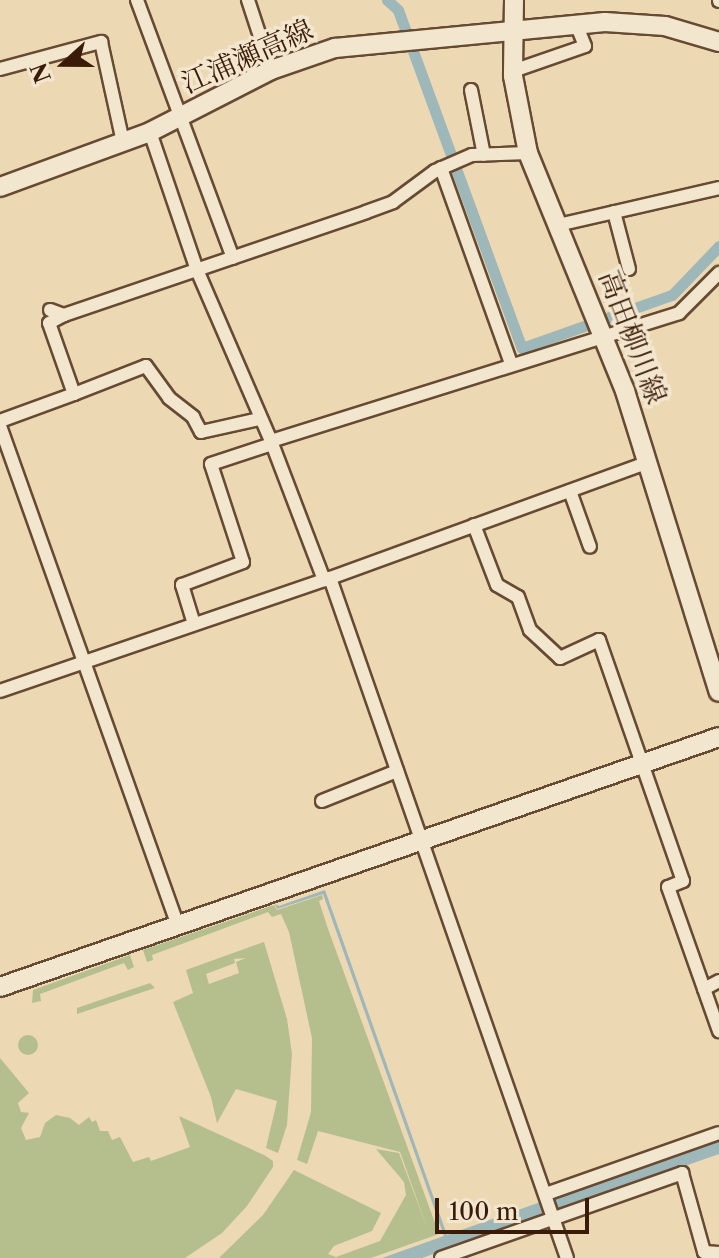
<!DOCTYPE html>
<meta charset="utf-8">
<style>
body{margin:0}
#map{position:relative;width:719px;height:1258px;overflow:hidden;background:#ecd8b3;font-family:"Libre Caslon Text","Noto Serif JP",serif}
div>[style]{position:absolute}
.green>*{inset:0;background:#b5bf8e}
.round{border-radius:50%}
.water>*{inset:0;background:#9eb7b8}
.canal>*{height:11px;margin:-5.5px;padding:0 5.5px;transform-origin:5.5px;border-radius:5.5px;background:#9eb7b8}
.roads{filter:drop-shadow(2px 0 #664a32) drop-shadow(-2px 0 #664a32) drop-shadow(0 2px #664a32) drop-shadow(0 -2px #664a32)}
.street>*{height:12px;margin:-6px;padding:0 6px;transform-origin:6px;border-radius:6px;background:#f3e6ce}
.secondary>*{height:18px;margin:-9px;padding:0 9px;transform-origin:9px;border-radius:9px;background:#f3e6ce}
span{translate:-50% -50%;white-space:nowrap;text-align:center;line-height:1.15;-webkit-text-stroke:7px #f3e6ce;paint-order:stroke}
.street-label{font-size:28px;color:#3a1b07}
.north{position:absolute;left:24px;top:24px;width:80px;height:80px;-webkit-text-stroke:6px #f3e6ce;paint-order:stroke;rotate:249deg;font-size:22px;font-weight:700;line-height:32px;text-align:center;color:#3a1b07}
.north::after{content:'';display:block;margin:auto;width:28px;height:36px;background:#3a1b07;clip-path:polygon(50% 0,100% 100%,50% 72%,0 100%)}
.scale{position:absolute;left:435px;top:1198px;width:154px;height:36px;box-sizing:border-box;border:4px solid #3a1b07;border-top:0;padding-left:10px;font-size:24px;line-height:28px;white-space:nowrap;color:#3a1b07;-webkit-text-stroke:6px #f3e6ce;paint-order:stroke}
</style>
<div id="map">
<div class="green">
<i style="clip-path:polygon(322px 895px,323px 899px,319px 901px,327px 926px,439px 1234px,371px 1258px,219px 1258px,263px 1215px,294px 1170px,381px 1213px,372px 1231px,334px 1246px,328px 1254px,336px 1257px,380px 1241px,406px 1195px,404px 1182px,376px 1149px,399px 1153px,428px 1230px,400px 1152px,318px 1131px,307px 1164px,297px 1160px,311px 1112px,312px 1038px,289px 932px,281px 914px,272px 917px,268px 912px,152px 955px,153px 960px,147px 962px,143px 950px,274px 905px,277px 910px)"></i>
<i style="clip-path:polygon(evenodd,264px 942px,287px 1019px,292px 1054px,287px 1125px,278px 1153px,266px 1148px,277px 1101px,236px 1089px,217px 1123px,211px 1097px,173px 1002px,193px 993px,186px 970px,264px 942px,246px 958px,236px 962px,239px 973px,209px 984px,206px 974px,235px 963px,234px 959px,246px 958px)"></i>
<i style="clip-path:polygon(130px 955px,134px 967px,128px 970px,124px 963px,40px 994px,41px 1001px,32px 1003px,33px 990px)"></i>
<i style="clip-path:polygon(150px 983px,155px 988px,77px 1014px,77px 1008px)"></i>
<i class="round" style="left:18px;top:1035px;width:20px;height:20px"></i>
<i style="clip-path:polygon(0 1058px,29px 1093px,18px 1103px,21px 1112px,29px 1113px,21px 1128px,26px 1140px,40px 1137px,45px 1123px,56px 1115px,70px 1118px,79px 1125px,89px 1117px,92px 1122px,96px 1120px,100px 1131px,108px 1131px,112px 1140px,120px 1137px,133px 1162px,149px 1157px,151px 1161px,190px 1147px,179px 1116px,264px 1155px,273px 1161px,273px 1167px,247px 1206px,222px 1233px,185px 1258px,0 1258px)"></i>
</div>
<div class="water">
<i style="clip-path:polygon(325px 890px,447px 1235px,719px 1139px,719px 1154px,422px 1258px,382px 1258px,444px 1236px,323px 894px,277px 909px,275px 904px,279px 906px)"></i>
</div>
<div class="canal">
<i style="left:387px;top:0;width:15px;rotate:42deg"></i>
<i style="left:398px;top:10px;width:360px;rotate:69.9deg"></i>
<i style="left:522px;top:348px;width:159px;rotate:-19.5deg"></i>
<i style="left:672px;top:295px;width:68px;rotate:-46.2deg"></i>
</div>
<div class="roads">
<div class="street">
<i style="left:137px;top:0;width:275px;rotate:69.6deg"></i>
<i style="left:248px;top:0;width:74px;rotate:71.8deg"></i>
<i style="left:719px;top:0;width:1px;rotate:90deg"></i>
<i style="left:0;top:69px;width:105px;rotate:-15deg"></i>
<i style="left:101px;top:42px;width:102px;rotate:77.6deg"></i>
<i style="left:513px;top:71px;width:76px;rotate:-19.1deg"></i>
<i style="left:585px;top:46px;width:24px;rotate:-112deg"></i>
<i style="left:471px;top:90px;width:66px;rotate:78.7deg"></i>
<i style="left:150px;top:132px;width:146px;rotate:71.2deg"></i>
<i style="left:197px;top:270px;width:186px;rotate:66.6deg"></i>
<i style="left:271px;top:441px;width:149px;rotate:69.1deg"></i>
<i style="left:441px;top:168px;width:208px;rotate:70.3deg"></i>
<i style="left:614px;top:212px;width:59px;rotate:75.3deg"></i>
<i style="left:558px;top:225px;width:165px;rotate:-12.9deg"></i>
<i style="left:50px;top:310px;width:15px;rotate:20deg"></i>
<i style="left:64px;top:315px;width:319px;rotate:-18.8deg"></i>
<i style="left:366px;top:212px;width:29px;rotate:-20deg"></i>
<i style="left:393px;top:202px;width:52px;rotate:-36.4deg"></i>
<i style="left:435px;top:171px;width:40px;rotate:-23.4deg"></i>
<i style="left:472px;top:155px;width:56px;rotate:-2deg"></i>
<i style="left:74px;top:394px;width:77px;rotate:-21.3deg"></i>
<i style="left:146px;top:366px;width:39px;rotate:54deg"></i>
<i style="left:169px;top:398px;width:31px;rotate:38deg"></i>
<i style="left:193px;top:417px;width:17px;rotate:62deg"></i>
<i style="left:201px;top:432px;width:59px;rotate:-12.6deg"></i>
<i style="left:0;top:421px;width:79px;rotate:-20deg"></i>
<i style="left:74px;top:394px;width:75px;rotate:-109.4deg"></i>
<i style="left:49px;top:323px;width:17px;rotate:-28deg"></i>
<i style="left:0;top:426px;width:531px;rotate:70.4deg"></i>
<i style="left:271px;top:441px;width:428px;rotate:-17.4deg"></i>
<i style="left:679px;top:313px;width:57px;rotate:-45deg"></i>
<i style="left:570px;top:491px;width:59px;rotate:70.3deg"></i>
<i style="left:474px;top:525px;width:64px;rotate:69deg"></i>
<i style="left:497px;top:585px;width:24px;rotate:30deg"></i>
<i style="left:518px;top:597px;width:35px;rotate:70deg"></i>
<i style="left:530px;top:630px;width:41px;rotate:43deg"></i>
<i style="left:560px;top:658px;width:43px;rotate:-24.8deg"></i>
<i style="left:599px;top:640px;width:255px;rotate:70.8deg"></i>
<i style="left:683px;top:881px;width:16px;rotate:158deg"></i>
<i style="left:668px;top:887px;width:153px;rotate:70.5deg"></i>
<i style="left:330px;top:578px;width:720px;rotate:70.79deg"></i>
<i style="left:194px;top:624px;width:41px;rotate:-107.1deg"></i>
<i style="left:182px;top:585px;width:65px;rotate:-20.7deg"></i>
<i style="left:243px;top:562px;width:103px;rotate:-108.1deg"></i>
<i style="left:211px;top:464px;width:64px;rotate:-18.2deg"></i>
<i style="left:0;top:691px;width:349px;rotate:-18.9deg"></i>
<i style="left:330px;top:578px;width:338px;rotate:-20deg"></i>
<i style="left:322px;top:801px;width:81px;rotate:-21.8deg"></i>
<i style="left:704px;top:989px;width:17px;rotate:-28deg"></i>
<i style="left:546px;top:1194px;width:183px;rotate:-19.4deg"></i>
<i style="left:441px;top:1258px;width:256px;rotate:-19.4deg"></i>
<i style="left:682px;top:1173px;width:82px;rotate:74.4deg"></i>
<i style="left:704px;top:1252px;width:15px;rotate:4deg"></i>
</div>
<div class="secondary">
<i style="left:514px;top:0;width:76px;rotate:90.8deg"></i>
<i style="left:513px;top:76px;width:78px;rotate:79deg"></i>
<i style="left:528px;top:153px;width:257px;rotate:67.8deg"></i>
<i style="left:625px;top:391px;width:315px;rotate:72.7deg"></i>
<i style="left:0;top:187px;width:160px;rotate:-20.1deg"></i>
<i style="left:150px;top:132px;width:136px;rotate:-27.1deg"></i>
<i style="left:271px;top:70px;width:68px;rotate:-19deg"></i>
<i style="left:335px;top:48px;width:271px;rotate:-5.5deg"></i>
<i style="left:605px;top:22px;width:60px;rotate:3.8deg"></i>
<i style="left:665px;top:26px;width:56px;rotate:16.5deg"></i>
<i style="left:0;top:987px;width:761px;rotate:-19.17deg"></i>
</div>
</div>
<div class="street-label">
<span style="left:247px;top:56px;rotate:-24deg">江浦瀬高線</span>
<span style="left:633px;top:337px;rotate:69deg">高田柳川線</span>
</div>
<div class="north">N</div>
<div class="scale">100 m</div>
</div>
